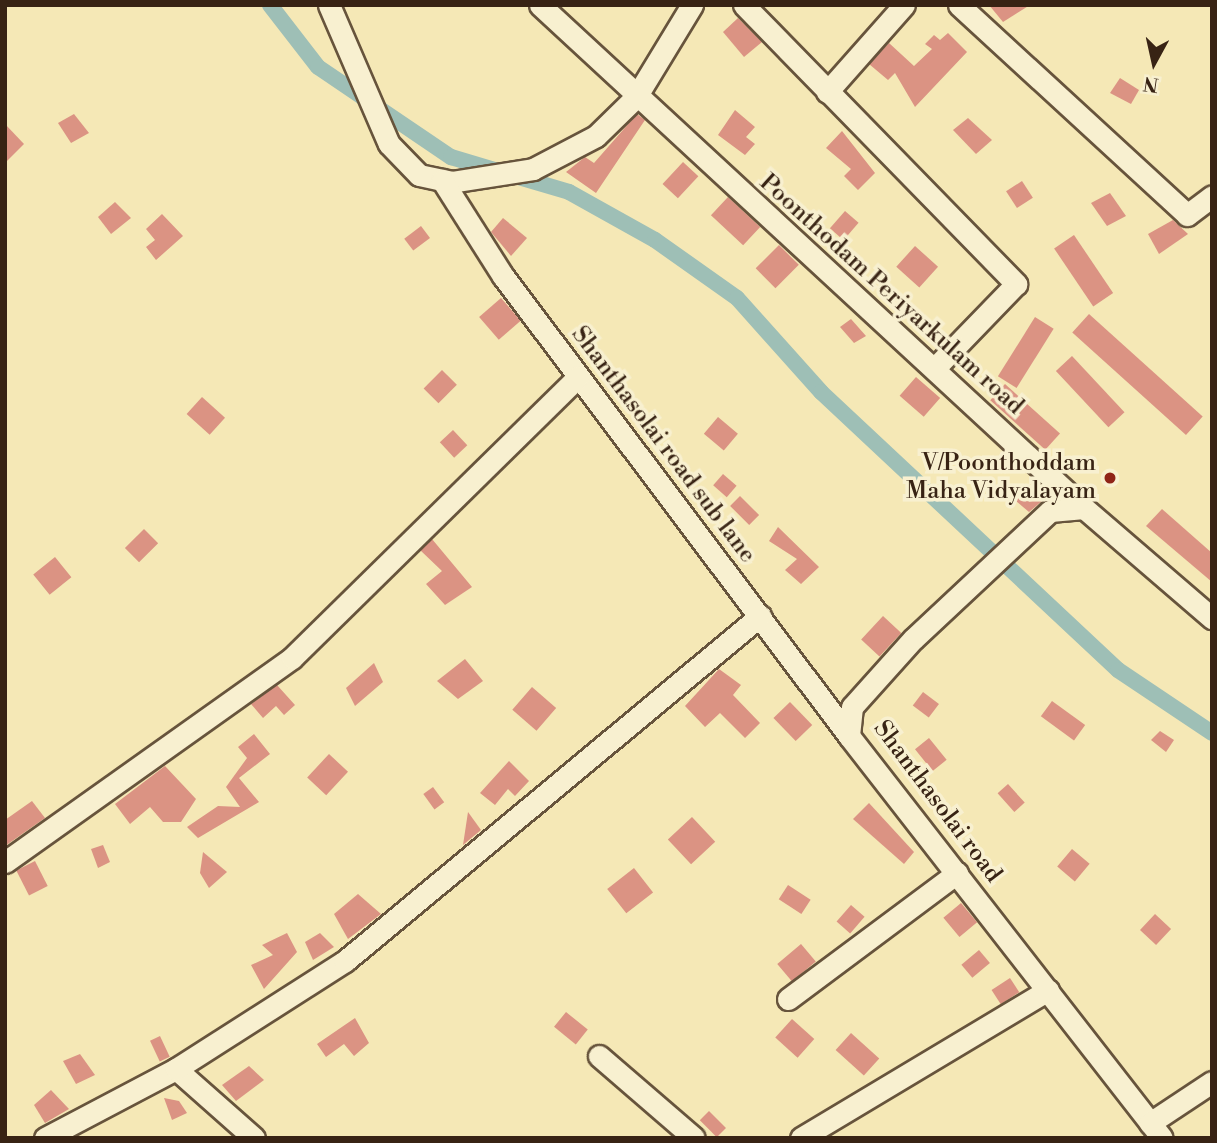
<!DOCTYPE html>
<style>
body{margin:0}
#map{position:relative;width:1217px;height:1143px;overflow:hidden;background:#f5e8b6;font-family:"Libre Bodoni",serif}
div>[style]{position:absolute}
.canal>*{height:16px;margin:-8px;padding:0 8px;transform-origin:8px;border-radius:8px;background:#9ebfb6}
.building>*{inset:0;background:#db9383;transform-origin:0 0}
.roads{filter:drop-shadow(2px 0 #67543c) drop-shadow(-2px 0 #67543c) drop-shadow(0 2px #67543c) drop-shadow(0 -2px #67543c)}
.minor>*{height:21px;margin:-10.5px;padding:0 10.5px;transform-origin:10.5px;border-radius:10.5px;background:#f8f0d0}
.dots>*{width:19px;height:19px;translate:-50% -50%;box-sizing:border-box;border:4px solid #f8f0d0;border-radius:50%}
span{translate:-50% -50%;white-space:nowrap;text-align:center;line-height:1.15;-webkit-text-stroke:7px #f8f0d0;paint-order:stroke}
.street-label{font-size:24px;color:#382314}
.poi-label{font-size:24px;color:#382314}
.right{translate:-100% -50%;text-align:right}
.frame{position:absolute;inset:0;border:7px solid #382314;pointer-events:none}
.north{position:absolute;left:1119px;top:28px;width:70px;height:70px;-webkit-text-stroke:5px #f8f0d0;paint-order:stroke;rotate:188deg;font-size:19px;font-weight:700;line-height:28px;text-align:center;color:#382314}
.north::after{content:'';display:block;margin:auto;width:24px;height:32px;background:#382314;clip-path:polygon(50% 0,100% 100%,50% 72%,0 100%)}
</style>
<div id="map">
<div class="canal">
<i style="left:270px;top:5px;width:78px;rotate:52.3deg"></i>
<i style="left:318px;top:67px;width:161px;rotate:34.1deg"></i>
<i style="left:451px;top:157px;width:123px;rotate:16.5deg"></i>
<i style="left:569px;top:192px;width:98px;rotate:29.2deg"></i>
<i style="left:655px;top:240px;width:100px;rotate:35.3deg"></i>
<i style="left:737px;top:298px;width:126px;rotate:48.2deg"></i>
<i style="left:821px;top:392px;width:407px;rotate:43.1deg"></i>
<i style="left:1118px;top:670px;width:113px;rotate:33.8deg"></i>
</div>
<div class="building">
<i style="clip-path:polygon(989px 5px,1030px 5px,1003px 22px)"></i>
<i style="clip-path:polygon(738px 18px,762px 42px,744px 57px,723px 32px)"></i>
<i style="clip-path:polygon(948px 33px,967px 52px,915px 107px,895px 73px,888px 80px,869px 64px,889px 43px,914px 66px,932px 49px,925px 44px,934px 35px,940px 40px)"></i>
<i style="clip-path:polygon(1120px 78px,1139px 90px,1131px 104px,1110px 93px)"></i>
<i style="clip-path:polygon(735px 110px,755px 127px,746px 137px,755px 144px,745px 155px,718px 135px)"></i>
<i style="clip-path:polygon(74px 114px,89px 133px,71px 143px,58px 123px)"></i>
<i style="clip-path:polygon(637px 114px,645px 120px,596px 193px,566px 172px,585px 157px,594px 163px)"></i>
<i style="clip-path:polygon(968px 118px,992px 140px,976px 154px,953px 130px)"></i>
<i style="clip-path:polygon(5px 124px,24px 144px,5px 163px)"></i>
<i style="clip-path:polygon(842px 131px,875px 173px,858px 190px,844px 176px,851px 169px,826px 148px)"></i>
<i style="left:683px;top:162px;width:21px;height:30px;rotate:43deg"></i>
<i style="left:1022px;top:181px;width:20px;height:19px;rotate:57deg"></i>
<i style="clip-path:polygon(1110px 193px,1126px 216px,1107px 226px,1091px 203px)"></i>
<i style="left:728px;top:197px;width:44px;height:25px;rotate:43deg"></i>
<i style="clip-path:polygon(115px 202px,131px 218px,111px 234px,98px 217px)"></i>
<i style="left:845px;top:211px;width:18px;height:23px;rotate:41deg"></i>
<i style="clip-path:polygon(162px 214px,183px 236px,156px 260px,146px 247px,155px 240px,146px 229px)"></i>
<i style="clip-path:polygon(503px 218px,527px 238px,511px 256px,491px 232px)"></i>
<i style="clip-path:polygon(1173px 220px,1188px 234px,1159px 254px,1148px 234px)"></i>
<i style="left:421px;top:226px;width:15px;height:21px;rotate:53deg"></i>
<i style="left:1074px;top:235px;width:70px;height:24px;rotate:56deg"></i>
<i style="left:779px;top:245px;width:28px;height:33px;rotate:45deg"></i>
<i style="left:915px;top:246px;width:31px;height:28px;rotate:42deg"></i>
<i style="left:501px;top:298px;width:30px;height:29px;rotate:49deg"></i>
<i style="left:1089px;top:314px;width:153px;height:25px;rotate:42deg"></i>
<i style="left:1035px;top:317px;width:22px;height:70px;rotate:32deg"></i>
<i style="clip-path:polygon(851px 319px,866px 336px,854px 343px,840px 327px)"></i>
<i style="left:1072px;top:356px;width:77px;height:22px;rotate:47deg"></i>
<i style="left:442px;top:370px;width:21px;height:26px;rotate:45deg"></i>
<i style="left:916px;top:377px;width:32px;height:25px;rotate:41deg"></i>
<i style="left:1005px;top:384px;width:74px;height:22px;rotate:42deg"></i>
<i style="left:202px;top:397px;width:31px;height:23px;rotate:42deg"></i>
<i style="left:718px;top:417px;width:26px;height:22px;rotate:40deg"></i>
<i style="left:453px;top:430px;width:21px;height:18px;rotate:47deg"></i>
<i style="left:723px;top:474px;width:18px;height:15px;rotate:41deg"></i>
<i style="clip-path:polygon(1023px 484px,1042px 501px,1029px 512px,1010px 496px)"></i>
<i style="left:740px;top:496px;width:27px;height:14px;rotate:45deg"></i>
<i style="clip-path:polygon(1162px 509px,1212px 553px,1212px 582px,1146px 526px)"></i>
<i style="clip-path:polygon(778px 527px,819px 567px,801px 584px,785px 570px,797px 559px,769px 541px)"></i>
<i style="left:144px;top:529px;width:20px;height:27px;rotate:45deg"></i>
<i style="clip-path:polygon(432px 539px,472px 587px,445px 605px,426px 584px,442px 571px,420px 550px)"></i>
<i style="left:55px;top:557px;width:26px;height:28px;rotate:51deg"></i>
<i style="left:883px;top:616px;width:25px;height:32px;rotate:43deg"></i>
<i style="clip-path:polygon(465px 659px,483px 681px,458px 699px,437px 681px)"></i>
<i style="clip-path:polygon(374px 663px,383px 682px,355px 706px,346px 688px)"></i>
<i style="clip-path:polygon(719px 669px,741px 685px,733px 695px,760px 723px,745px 738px,720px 713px,705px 727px,685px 706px)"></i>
<i style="clip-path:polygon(277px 685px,295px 705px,284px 715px,276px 706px,263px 718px,251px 704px)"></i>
<i style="left:532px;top:687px;width:32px;height:30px;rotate:41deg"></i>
<i style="left:923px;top:692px;width:20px;height:17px;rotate:37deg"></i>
<i style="left:1052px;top:701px;width:41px;height:19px;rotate:36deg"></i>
<i style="left:790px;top:702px;width:32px;height:23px;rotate:46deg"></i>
<i style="clip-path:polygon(1160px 731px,1174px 740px,1166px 752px,1151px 740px)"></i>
<i style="clip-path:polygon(254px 734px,270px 754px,239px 778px,259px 802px,198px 838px,187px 827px,218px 806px,240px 807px,226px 787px,247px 758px,238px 747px)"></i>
<i style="left:929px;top:738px;width:28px;height:18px;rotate:51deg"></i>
<i style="left:329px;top:754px;width:26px;height:32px;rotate:43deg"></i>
<i style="clip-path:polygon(509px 761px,529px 781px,515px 796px,508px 789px,495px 805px,480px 793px)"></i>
<i style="clip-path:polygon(165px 766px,196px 799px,181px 822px,163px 822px,150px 807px,130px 824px,115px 804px)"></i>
<i style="left:1008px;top:784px;width:25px;height:14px;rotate:48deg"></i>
<i style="left:433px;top:787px;width:19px;height:12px;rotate:54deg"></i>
<i style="clip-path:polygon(32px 801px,45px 818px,5px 846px,5px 820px)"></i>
<i style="clip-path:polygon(869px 803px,914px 852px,904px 864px,853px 819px)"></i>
<i style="clip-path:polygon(468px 812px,481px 830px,463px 845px)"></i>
<i style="left:692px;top:817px;width:34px;height:33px;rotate:47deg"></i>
<i style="clip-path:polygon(103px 845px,110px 862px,98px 868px,91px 849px)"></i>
<i style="left:1072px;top:849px;width:23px;height:23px;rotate:40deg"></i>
<i style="clip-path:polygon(203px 852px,227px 872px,209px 888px,200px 873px)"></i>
<i style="left:35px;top:861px;width:28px;height:21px;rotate:63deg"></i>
<i style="left:634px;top:868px;width:31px;height:34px;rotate:52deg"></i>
<i style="left:788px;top:885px;width:27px;height:17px;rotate:33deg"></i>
<i style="clip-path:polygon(358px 894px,381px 914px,348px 939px,334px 914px)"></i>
<i style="left:961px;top:903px;width:25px;height:23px;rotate:50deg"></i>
<i style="left:851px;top:905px;width:18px;height:22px;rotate:41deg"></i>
<i style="left:1155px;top:914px;width:22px;height:22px;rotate:43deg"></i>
<i style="clip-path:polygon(287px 933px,297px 952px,264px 989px,251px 965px,273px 955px,262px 945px)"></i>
<i style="clip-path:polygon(320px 933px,334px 947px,313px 960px,305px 942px)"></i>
<i style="left:801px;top:944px;width:23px;height:31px;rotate:50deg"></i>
<i style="left:979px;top:950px;width:17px;height:23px;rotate:50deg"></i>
<i style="left:1010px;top:978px;width:17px;height:22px;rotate:57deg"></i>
<i style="left:566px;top:1012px;width:28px;height:19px;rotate:39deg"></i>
<i style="clip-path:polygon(355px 1018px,369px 1043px,354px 1056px,344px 1044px,326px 1057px,317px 1044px)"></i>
<i style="left:792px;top:1019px;width:30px;height:25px;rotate:42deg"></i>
<i style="left:851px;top:1033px;width:38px;height:23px;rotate:42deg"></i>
<i style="left:160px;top:1036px;width:23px;height:11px;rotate:65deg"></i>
<i style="clip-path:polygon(80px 1054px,95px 1075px,76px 1084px,63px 1061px)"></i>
<i style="clip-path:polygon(249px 1066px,264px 1080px,236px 1101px,222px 1085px)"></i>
<i style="clip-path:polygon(51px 1090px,69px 1109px,45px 1123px,34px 1105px)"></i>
<i style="clip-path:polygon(164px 1098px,179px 1101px,187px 1113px,172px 1120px)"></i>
<i style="left:709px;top:1111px;width:24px;height:13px;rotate:45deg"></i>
</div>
<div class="roads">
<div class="minor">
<i style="left:329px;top:5px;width:151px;rotate:66.7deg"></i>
<i style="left:389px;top:144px;width:43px;rotate:45.9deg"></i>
<i style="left:419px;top:175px;width:33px;rotate:12deg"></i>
<i style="left:451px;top:182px;width:83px;rotate:-9deg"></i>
<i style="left:533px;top:169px;width:71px;rotate:-27.6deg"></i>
<i style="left:596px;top:136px;width:56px;rotate:-44.3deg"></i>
<i style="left:636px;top:97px;width:108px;rotate:-58.7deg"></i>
<i style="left:540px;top:5px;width:741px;rotate:42.76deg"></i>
<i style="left:1084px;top:508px;width:169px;rotate:40.7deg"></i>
<i style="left:744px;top:5px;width:390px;rotate:45.7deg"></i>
<i style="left:1016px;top:284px;width:117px;rotate:134deg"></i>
<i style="left:959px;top:5px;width:310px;rotate:42.6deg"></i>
<i style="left:1187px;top:215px;width:31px;rotate:-37deg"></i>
<i style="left:827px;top:92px;width:116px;rotate:-48.5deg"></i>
<i style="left:442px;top:180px;width:114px;rotate:57.6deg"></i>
<i style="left:503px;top:276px;width:576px;rotate:53.05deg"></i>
<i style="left:1084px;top:508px;width:34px;rotate:175deg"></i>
<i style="left:1050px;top:511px;width:187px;rotate:136.9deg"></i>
<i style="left:913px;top:639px;width:91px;rotate:131.9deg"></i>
<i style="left:852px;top:707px;width:29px;rotate:96deg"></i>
<i style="left:849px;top:736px;width:509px;rotate:52.1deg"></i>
<i style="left:5px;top:862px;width:352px;rotate:-35.4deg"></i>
<i style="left:292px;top:658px;width:401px;rotate:-44.5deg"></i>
<i style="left:788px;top:999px;width:211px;rotate:-36.7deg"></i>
<i style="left:599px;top:1056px;width:125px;rotate:40.8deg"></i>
<i style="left:176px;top:1069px;width:104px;rotate:41.5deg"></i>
<i style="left:1150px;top:1123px;width:74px;rotate:-33.5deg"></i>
<i style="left:45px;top:1138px;width:148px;rotate:-27.8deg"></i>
<i style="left:176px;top:1069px;width:201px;rotate:-32.6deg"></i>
<i style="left:345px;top:961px;width:540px;rotate:-39.74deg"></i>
<i style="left:801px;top:1138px;width:288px;rotate:-30.9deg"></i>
</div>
</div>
<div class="dots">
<i style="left:1110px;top:478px;background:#8f2418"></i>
</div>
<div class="street-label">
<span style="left:891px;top:295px;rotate:42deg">Poonthodam Periyarkulam road</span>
<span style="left:663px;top:445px;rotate:53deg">Shanthasolai road sub lane</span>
<span style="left:937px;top:802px;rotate:53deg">Shanthasolai road</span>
</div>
<div class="poi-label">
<span class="right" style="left:1096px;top:478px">V/Poonthoddam<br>Maha Vidyalayam</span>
</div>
<div class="frame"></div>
<div class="north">N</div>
</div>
